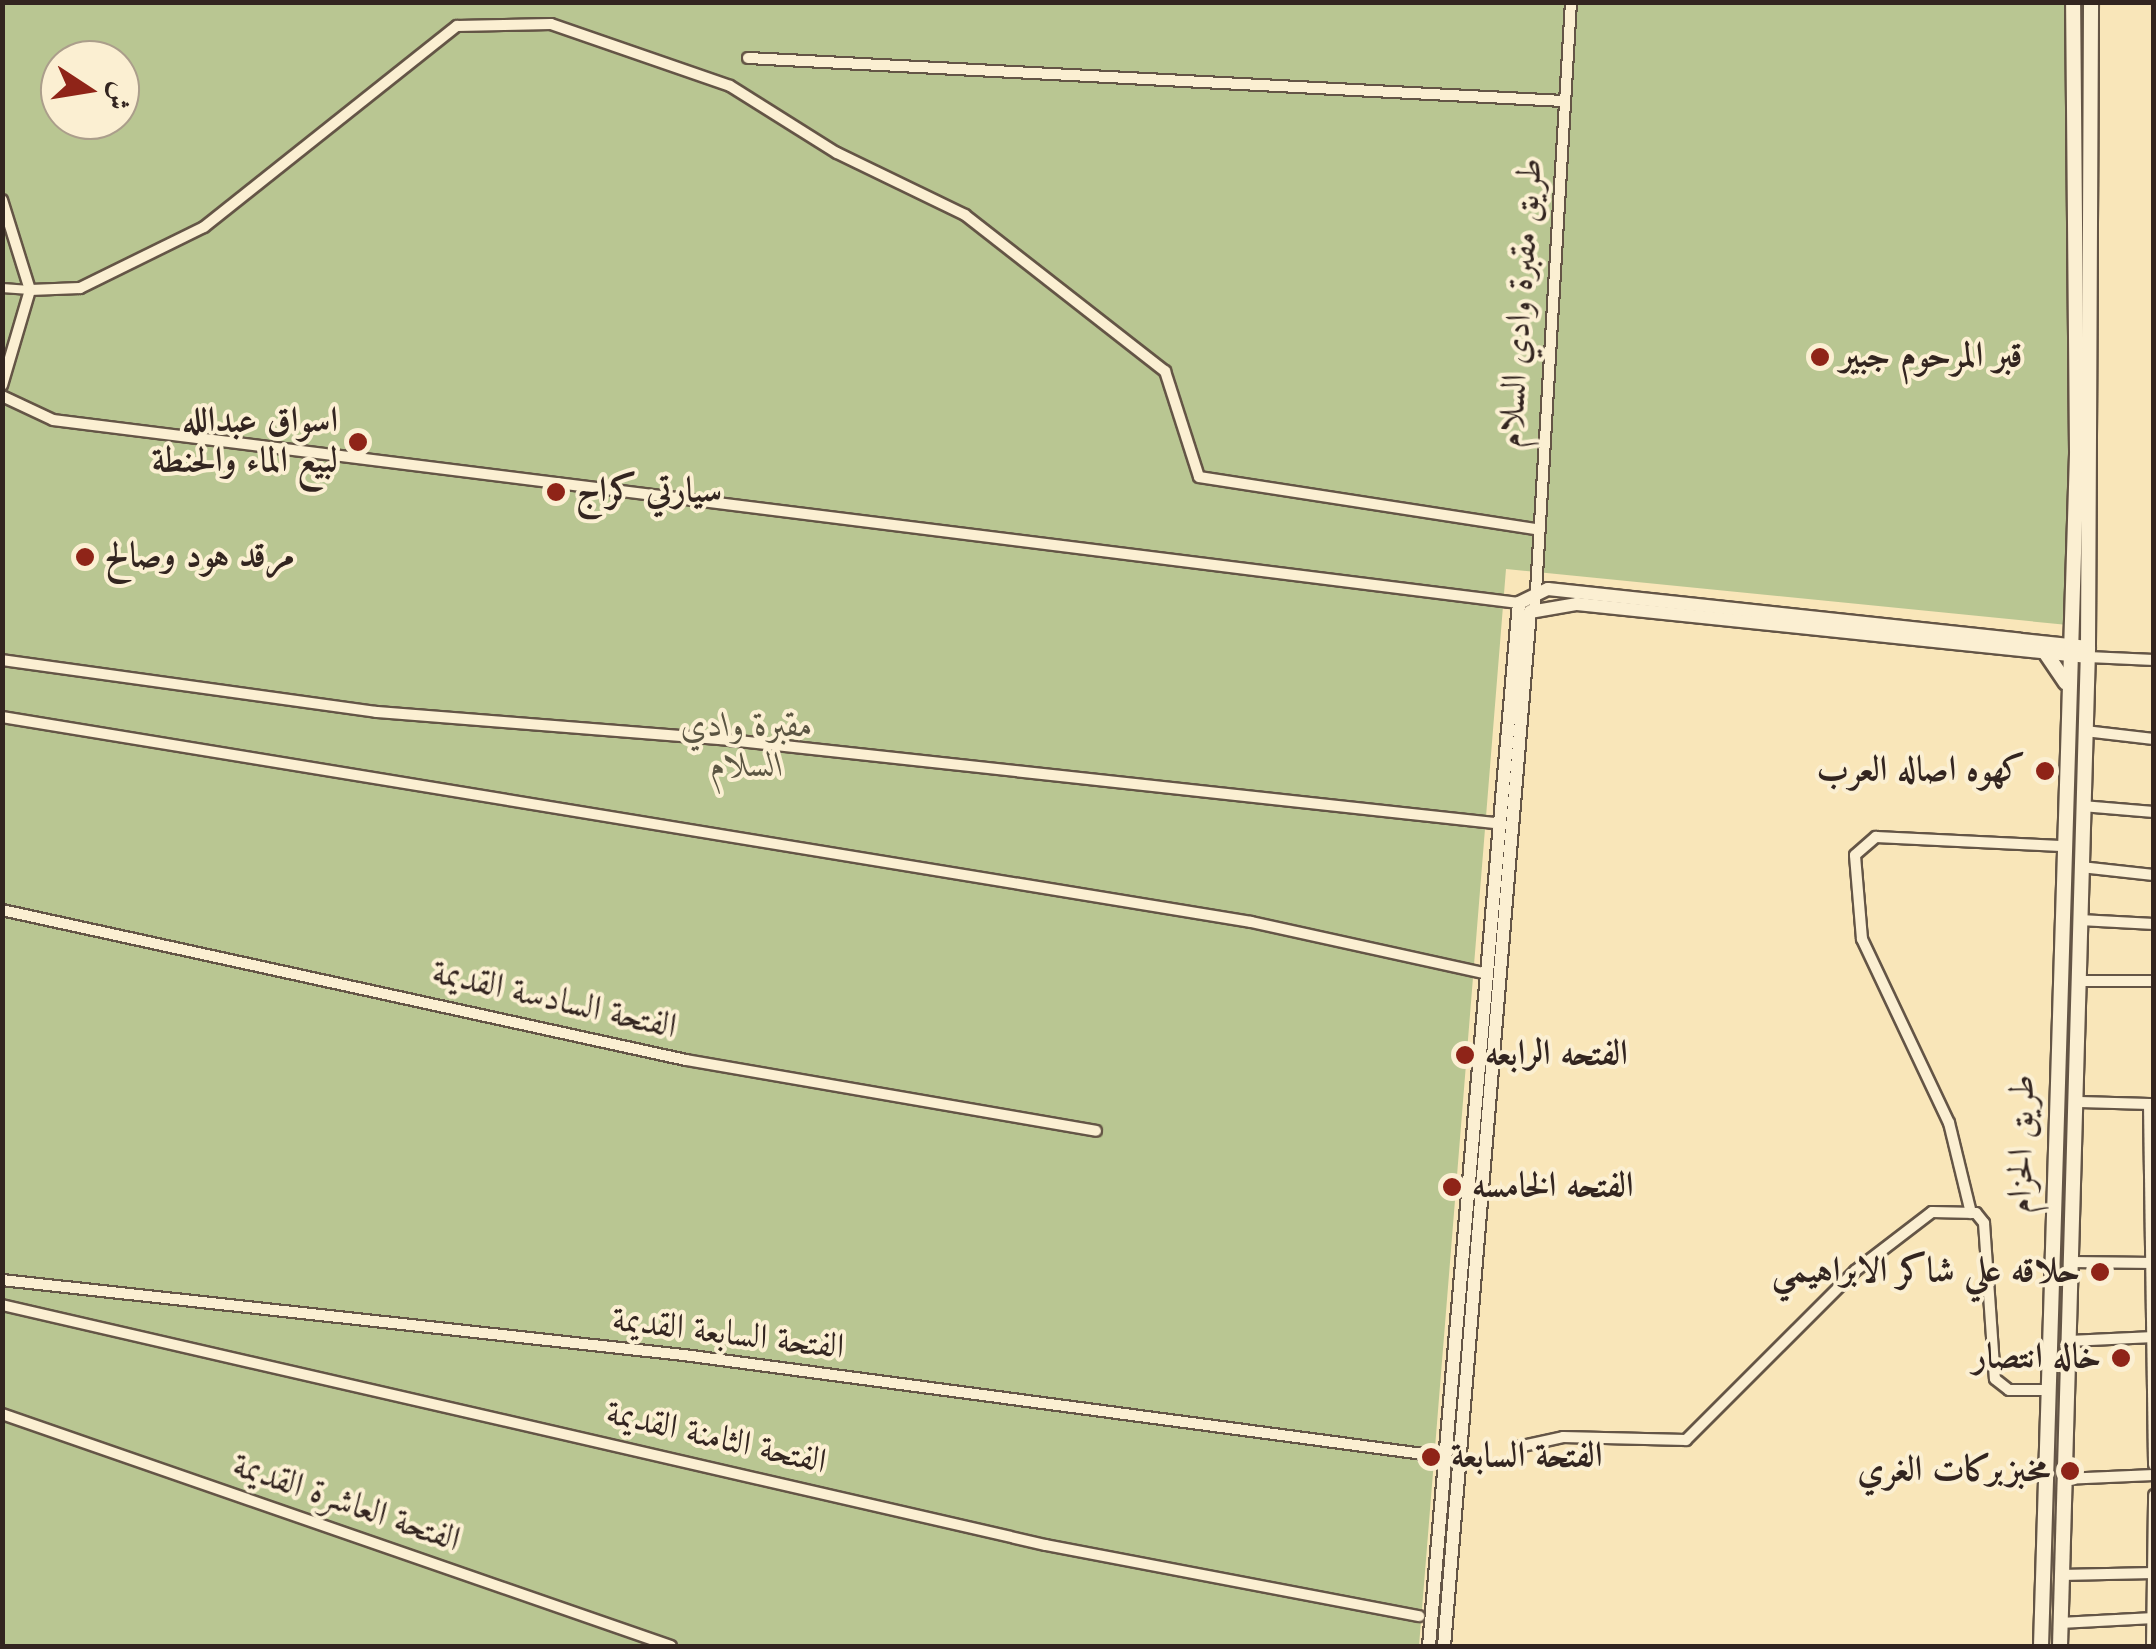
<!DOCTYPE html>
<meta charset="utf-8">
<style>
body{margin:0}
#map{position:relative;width:2156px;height:1649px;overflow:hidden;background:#f9e6b9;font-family:"Old Standard TT",Amiri,serif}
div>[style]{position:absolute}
.green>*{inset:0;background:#b9c692}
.roads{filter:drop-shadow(2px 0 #645546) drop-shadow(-2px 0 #645546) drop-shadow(0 2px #645546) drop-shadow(0 -2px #645546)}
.pedestrian>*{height:8px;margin:-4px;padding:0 4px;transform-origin:4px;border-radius:4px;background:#fbefd2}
.minor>*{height:10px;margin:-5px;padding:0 5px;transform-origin:5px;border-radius:5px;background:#fbefd2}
.tertiary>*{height:12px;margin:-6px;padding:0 6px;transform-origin:6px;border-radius:6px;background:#fbefd2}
.secondary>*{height:14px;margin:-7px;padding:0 7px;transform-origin:7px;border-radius:7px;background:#fbefd2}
.dots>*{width:28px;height:28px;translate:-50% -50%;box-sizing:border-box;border:5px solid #fbefd2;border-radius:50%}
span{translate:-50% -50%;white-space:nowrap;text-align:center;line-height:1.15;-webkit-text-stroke:8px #fbefd2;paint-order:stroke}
.street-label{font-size:35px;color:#332520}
.poi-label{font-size:35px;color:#332520;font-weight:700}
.left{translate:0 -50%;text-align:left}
.right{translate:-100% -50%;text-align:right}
.park-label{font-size:35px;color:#5b5542;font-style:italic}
.frame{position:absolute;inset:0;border:5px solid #332520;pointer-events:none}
.north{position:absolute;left:40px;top:40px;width:100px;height:100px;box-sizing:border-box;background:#fbefd2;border:2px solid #ab9e8b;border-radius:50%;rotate:102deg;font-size:28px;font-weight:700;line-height:40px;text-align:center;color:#332520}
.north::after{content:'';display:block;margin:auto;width:35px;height:45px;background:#8f2418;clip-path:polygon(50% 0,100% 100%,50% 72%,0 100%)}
</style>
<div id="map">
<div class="green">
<i style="clip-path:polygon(evenodd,3px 3px,2070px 3px,2068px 625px,1506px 569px,1419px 1646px,3px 1646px,3px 3px,60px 60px,120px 60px,120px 120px,60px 120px,60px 60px)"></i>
</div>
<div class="roads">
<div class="pedestrian">
<i style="left:2px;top:288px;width:28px;rotate:4deg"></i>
</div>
<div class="minor">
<i style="left:748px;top:58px;width:816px;rotate:3.02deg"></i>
<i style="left:2px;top:200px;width:94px;rotate:72.7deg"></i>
<i style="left:30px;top:290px;width:99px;rotate:106.4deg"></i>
<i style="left:30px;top:290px;width:50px;rotate:-2.3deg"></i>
<i style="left:80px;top:288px;width:138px;rotate:-26.2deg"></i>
<i style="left:204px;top:227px;width:323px;rotate:-38.5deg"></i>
<i style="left:457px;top:26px;width:94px;rotate:-1.2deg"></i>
<i style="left:551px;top:24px;width:189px;rotate:19.1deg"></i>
<i style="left:730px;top:86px;width:126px;rotate:32.1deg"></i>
<i style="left:837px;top:153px;width:142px;rotate:25.8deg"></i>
<i style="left:965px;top:215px;width:254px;rotate:38deg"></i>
<i style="left:1165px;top:371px;width:111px;rotate:72.2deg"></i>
<i style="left:1199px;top:477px;width:340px;rotate:8.8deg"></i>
<i style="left:2px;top:396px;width:56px;rotate:25.2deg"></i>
<i style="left:53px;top:420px;width:1477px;rotate:7.12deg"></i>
<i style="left:1535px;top:608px;width:607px;rotate:-86.6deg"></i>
<i style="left:2088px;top:657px;width:66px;rotate:2.6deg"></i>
<i style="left:2px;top:660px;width:378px;rotate:7.9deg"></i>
<i style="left:376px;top:712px;width:345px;rotate:4.5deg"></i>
<i style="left:720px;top:739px;width:779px;rotate:6.19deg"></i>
<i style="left:2px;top:717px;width:1266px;rotate:9.32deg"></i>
<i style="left:1251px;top:922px;width:237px;rotate:12.4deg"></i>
<i style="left:2085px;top:731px;width:69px;rotate:6.6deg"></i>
<i style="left:2082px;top:806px;width:72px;rotate:4.8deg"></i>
<i style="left:2081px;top:867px;width:73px;rotate:6.3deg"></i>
<i style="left:2px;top:910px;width:700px;rotate:12.37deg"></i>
<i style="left:686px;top:1060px;width:416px;rotate:9.8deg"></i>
<i style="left:2080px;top:920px;width:74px;rotate:3.1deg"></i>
<i style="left:2079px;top:981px;width:75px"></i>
<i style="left:2076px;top:1102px;width:77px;rotate:1.5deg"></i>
<i style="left:2149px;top:1104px;width:361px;rotate:89.2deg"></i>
<i style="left:1971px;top:1213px;width:93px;rotate:-103.7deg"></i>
<i style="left:1949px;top:1123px;width:204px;rotate:-115.3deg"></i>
<i style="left:1862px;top:939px;width:84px;rotate:-94.8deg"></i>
<i style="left:1855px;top:855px;width:28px;rotate:-41deg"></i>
<i style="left:1876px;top:837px;width:185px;rotate:2.8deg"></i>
<i style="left:2072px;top:1262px;width:82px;rotate:0.7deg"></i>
<i style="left:2px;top:1280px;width:686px;rotate:6.28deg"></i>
<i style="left:684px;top:1355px;width:768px;rotate:7.63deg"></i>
<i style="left:2px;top:1305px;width:1071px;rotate:12.95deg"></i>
<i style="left:1046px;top:1545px;width:380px;rotate:10.8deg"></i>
<i style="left:2069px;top:1341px;width:85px;rotate:-2.7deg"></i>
<i style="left:2px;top:1414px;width:708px;rotate:19.13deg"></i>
<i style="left:1518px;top:1447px;width:46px;rotate:-12.5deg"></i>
<i style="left:1563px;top:1437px;width:123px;rotate:1.4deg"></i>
<i style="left:1686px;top:1440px;width:239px;rotate:-45deg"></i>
<i style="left:1855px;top:1271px;width:97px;rotate:-37.5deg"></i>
<i style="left:1932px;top:1212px;width:44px;rotate:1.3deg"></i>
<i style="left:1976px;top:1213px;width:13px;rotate:51deg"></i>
<i style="left:1984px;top:1223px;width:156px;rotate:86deg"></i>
<i style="left:1995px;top:1379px;width:18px;rotate:38deg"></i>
<i style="left:2009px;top:1390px;width:38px"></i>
<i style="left:2063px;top:1479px;width:91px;rotate:-2.5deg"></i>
<i style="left:2061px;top:1575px;width:93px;rotate:-1.2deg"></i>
<i style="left:2060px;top:1623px;width:94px;rotate:-3deg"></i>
<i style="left:2152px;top:1646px;width:151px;rotate:-89.2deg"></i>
</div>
<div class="tertiary">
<i style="left:1429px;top:1646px;width:1047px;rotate:-85.07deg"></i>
<i style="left:1519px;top:603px;width:32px;rotate:-26deg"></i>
<i style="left:1548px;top:589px;width:543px;rotate:6.13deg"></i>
<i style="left:1444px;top:1646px;width:1038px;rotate:-85.25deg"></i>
<i style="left:1530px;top:612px;width:48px;rotate:-9.7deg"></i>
<i style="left:1577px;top:604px;width:514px;rotate:5.92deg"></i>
</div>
<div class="secondary">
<i style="left:2045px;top:652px;width:37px;rotate:56deg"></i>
<i style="left:2041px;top:1646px;width:1196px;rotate:-88.27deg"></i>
<i style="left:2077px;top:451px;width:449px;rotate:-90.5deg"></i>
<i style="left:2060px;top:1646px;width:999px;rotate:-88.39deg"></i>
<i style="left:2088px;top:647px;width:645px;rotate:-89.73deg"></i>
</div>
</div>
<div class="dots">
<i style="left:1820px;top:357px;background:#8f2418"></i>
<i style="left:358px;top:442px;background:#8f2418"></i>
<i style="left:556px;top:492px;background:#8f2418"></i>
<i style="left:85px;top:557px;background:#8f2418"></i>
<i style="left:2045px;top:771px;background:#8f2418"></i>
<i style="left:1465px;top:1055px;background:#8f2418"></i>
<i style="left:1452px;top:1187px;background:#8f2418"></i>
<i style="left:2100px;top:1272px;background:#8f2418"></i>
<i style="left:2121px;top:1358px;background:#8f2418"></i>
<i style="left:1431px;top:1457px;background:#8f2418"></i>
<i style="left:2070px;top:1471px;background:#8f2418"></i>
</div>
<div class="street-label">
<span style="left:1522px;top:303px;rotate:-86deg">طريق مقبرة وادي السلام</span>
<span style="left:554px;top:1001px;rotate:13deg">الفتحة السادسة القديمة</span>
<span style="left:2023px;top:1144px;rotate:-89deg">طريق الحزام</span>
<span style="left:728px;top:1335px;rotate:7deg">الفتحة السابعة القديمة</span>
<span style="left:716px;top:1439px;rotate:13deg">الفتحة الثامنة القديمة</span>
<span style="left:346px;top:1504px;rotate:19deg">الفتحة العاشرة القديمة</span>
</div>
<div class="poi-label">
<span class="left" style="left:1840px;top:357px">قبر المرحوم جبير</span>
<span class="right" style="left:338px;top:442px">اسواق عبدالله<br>لبيع الماء والحنطة</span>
<span class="left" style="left:576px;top:492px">سيارتي كراج</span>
<span class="left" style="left:105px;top:557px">مرقد هود وصالح</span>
<span class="right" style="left:2025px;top:771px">كهوه اصاله العرب</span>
<span class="left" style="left:1485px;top:1055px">الفتحه الرابعه</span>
<span class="left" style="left:1472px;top:1187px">الفتحه الخامسه</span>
<span class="right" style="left:2080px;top:1272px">حلاقه علي شاكر الابراهيمي</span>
<span class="right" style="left:2101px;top:1358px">خاله انتصار</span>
<span class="left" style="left:1451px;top:1457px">الفتحة السابعة</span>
<span class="right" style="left:2050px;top:1471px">مخبزبركات الغري</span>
</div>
<div class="park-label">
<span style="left:747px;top:747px">مقبرة وادي<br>السلام</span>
</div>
<div class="frame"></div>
<div class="north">ش</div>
</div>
